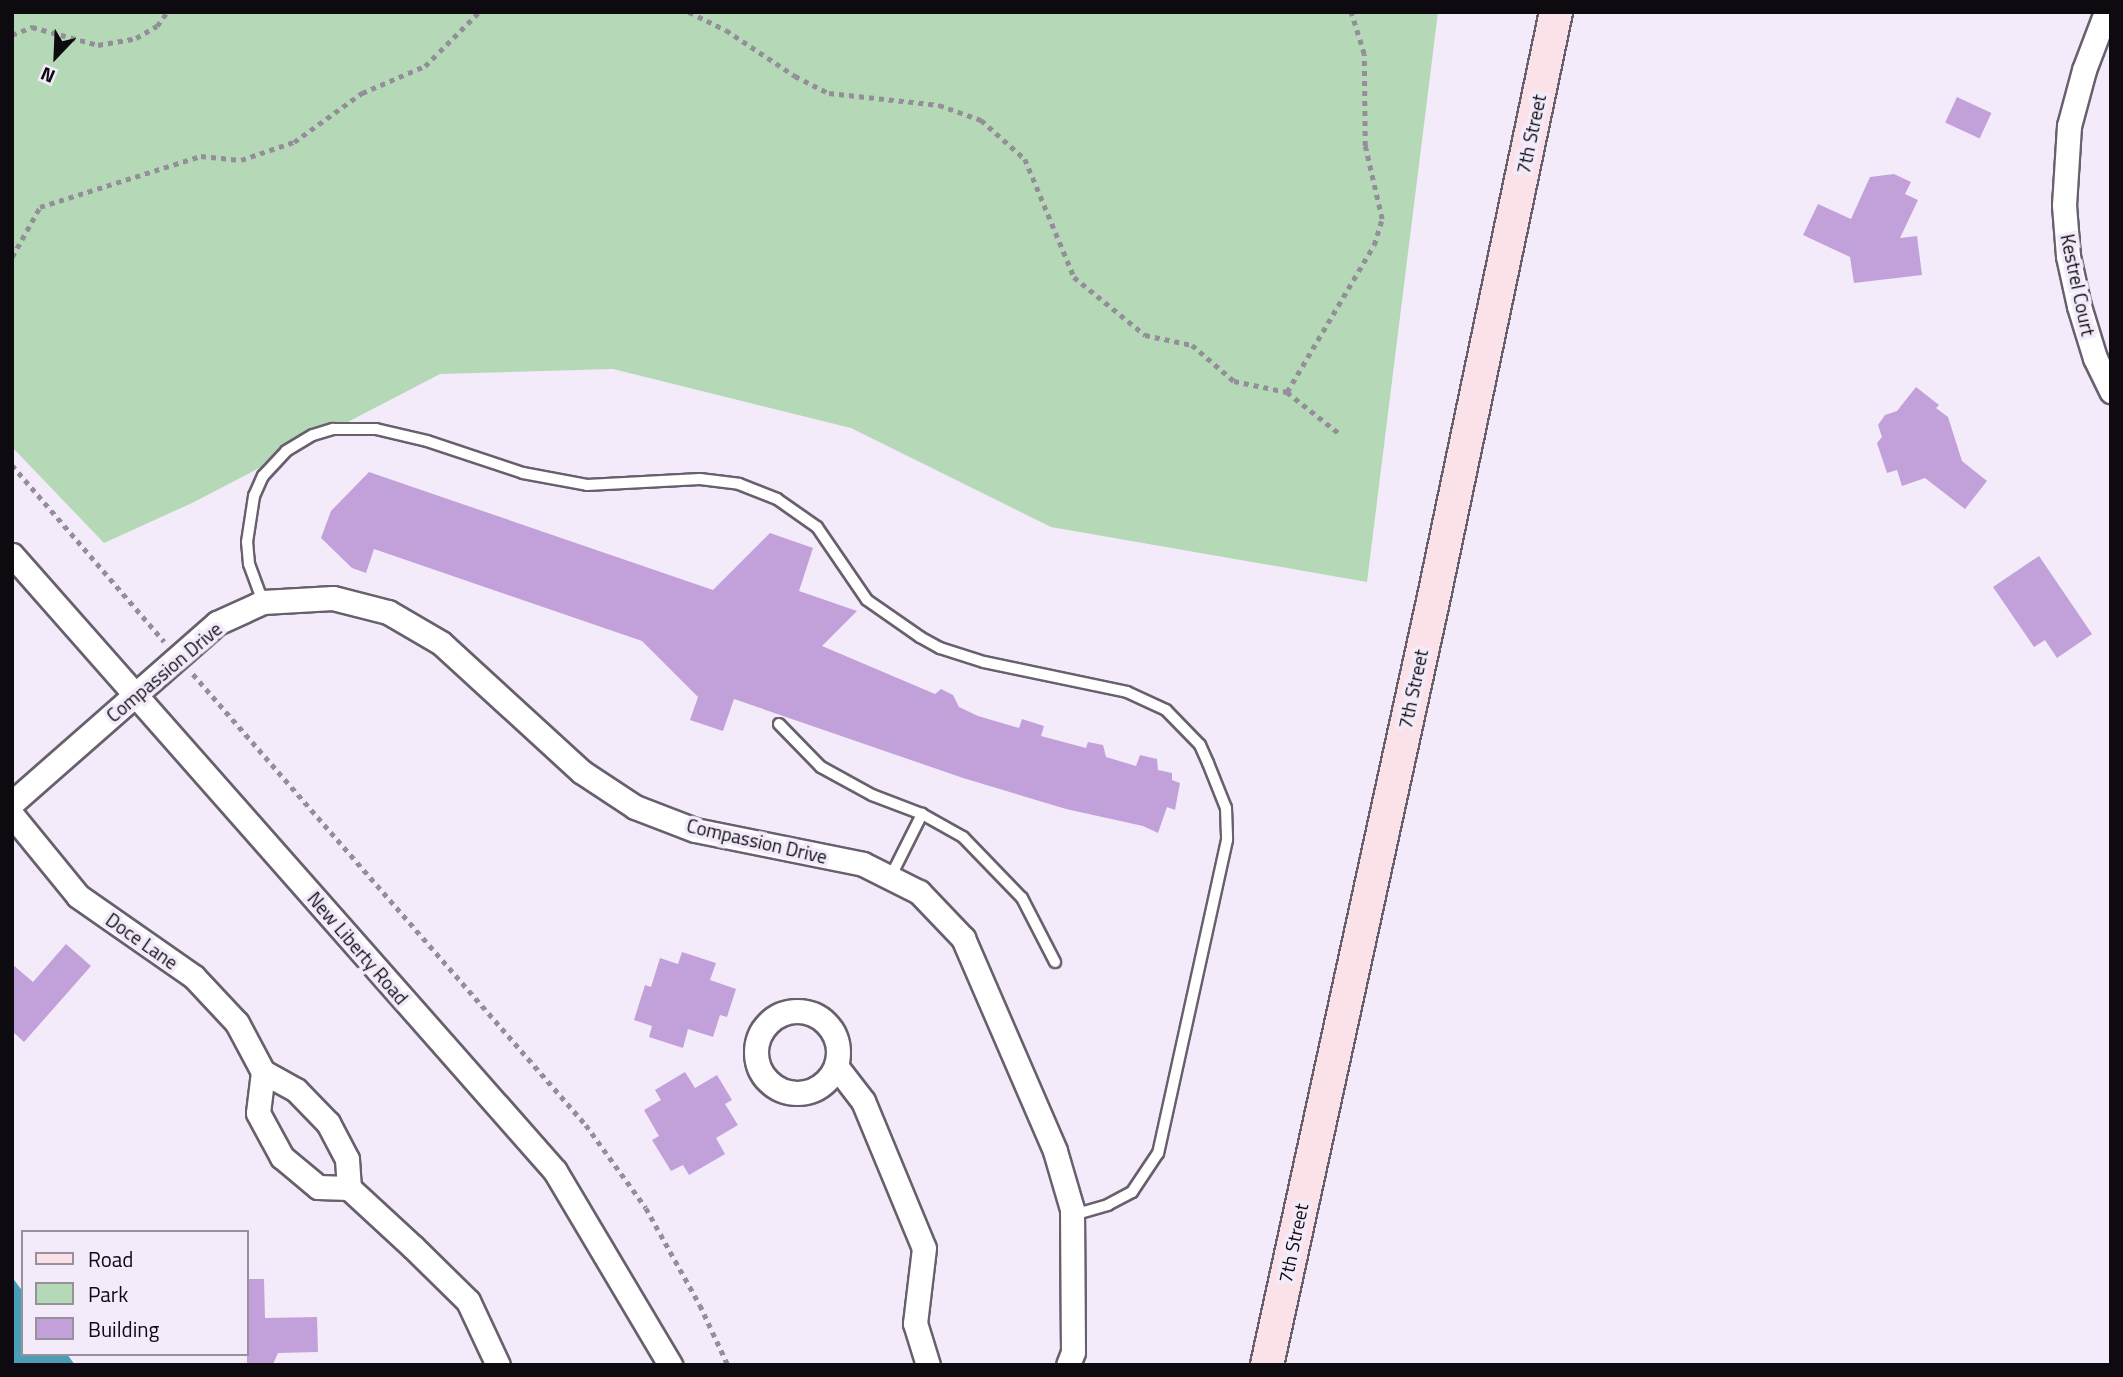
<!DOCTYPE html>
<style>
body{margin:0}
#map{position:relative;width:2123px;height:1377px;overflow:hidden;background:#f3ebfa;font-family:"Titillium Web",sans-serif}
div>[style]{position:absolute}
.green>*{inset:0;background:#b5d8b7}
.water>*{inset:0;background:#4a9eb7}
.building>*{inset:0;background:#c2a1db;transform-origin:0 0}
.path>*{height:4.5px;margin-top:-2.25px;transform-origin:0;background:repeating-linear-gradient(90deg,#938e99 0 5px,transparent 0 10px)}
.roads{filter:drop-shadow(2px 0 #68606d) drop-shadow(-2px 0 #68606d) drop-shadow(0 2px #68606d) drop-shadow(0 -2px #68606d)}
.lane>*{height:10px;margin:-5px;padding:0 5px;transform-origin:5px;border-radius:5px;background:#fff}
.street>*{height:23px;margin:-11.5px;padding:0 11.5px;transform-origin:11.5px;border-radius:11.5px;background:#fff}
.street>.ring{margin:-11.5px;padding:0;box-sizing:content-box;background:none;border:23px solid #fff;border-radius:50%}
.secondary>*{height:32px;margin:-16px;padding:0 16px;transform-origin:16px;border-radius:16px;background:#fbe2e9}
span{translate:-50% -50%;white-space:nowrap;text-align:center;line-height:1.15;-webkit-text-stroke:7px #f3ebfa;paint-order:stroke}
.street-label{font-size:19px;color:#0d0b10}
.frame{position:absolute;inset:0;border:14px solid #0d0b10;pointer-events:none}
.legend{position:absolute;left:21px;top:1230px;width:228px;height:126px;box-sizing:border-box;background:#f3ebfa;border:2px solid #97919c;margin:0;padding:9px 12px;list-style:none;font-size:21px;color:#0d0b10}
.legend li{display:flex;align-items:center;gap:14px;height:35px}
.legend b{width:35px;border:2px solid #97919c}
.north{position:absolute;left:21px;top:21px;width:70px;height:70px;-webkit-text-stroke:5px #f3ebfa;paint-order:stroke;rotate:203deg;font-size:19px;font-weight:700;line-height:28px;text-align:center;color:#0d0b10}
.north::after{content:'';display:block;margin:auto;width:24px;height:32px;background:#0d0b10;clip-path:polygon(50% 0,100% 100%,50% 72%,0 100%)}
</style>
<div id="map">
<div class="green">
<i style="clip-path:polygon(12px 12px,1438px 12px,1367px 582px,1051px 527px,851px 428px,613px 369px,440px 374px,192px 503px,104px 543px,12px 447px)"></i>
</div>
<div class="water">
<i style="clip-path:polygon(12px 1277px,23px 1292px,23px 1354px,67px 1354px,75px 1365px,12px 1365px)"></i>
</div>
<div class="building">
<i style="left:1957px;top:97px;width:38px;height:28px;rotate:25deg"></i>
<i style="clip-path:polygon(1894px 174px,1911px 182px,1905px 194px,1918px 200px,1900px 238px,1917px 236px,1922px 275px,1854px 283px,1850px 257px,1803px 235px,1818px 204px,1851px 219px,1870px 177px)"></i>
<i style="clip-path:polygon(1916px 387px,1939px 405px,1936px 408px,1948px 417px,1962px 461px,1987px 481px,1965px 509px,1925px 478px,1902px 486px,1897px 470px,1887px 473px,1877px 443px,1882px 437px,1878px 425px,1885px 415px,1897px 411px)"></i>
<i style="clip-path:polygon(369px 472px,713px 590px,770px 533px,813px 548px,799px 591px,857px 611px,822px 646px,935px 694px,941px 689px,953px 695px,959px 707px,978px 716px,1019px 728px,1022px 719px,1044px 726px,1041px 736px,1086px 748px,1088px 742px,1103px 745px,1106px 757px,1136px 766px,1140px 755px,1157px 759px,1158px 770px,1172px 773px,1172px 780px,1180px 783px,1175px 810px,1167px 807px,1158px 833px,1143px 826px,1066px 809px,963px 778px,734px 699px,723px 731px,690px 720px,698px 697px,642px 641px,374px 549px,366px 573px,352px 568px,321px 538px,331px 511px)"></i>
<i style="clip-path:polygon(2039px 556px,2092px 634px,2057px 658px,2045px 640px,2034px 647px,1993px 587px)"></i>
<i style="clip-path:polygon(66px 944px,91px 966px,24px 1042px,12px 1031px,12px 964px,33px 982px)"></i>
<i style="clip-path:polygon(682px 952px,716px 963px,710px 980px,736px 989px,727px 1017px,720px 1015px,713px 1037px,688px 1029px,683px 1048px,649px 1037px,652px 1026px,634px 1020px,645px 985px,651px 987px,660px 958px,678px 964px)"></i>
<i style="clip-path:polygon(685px 1072px,695px 1088px,717px 1075px,732px 1100px,725px 1104px,738px 1125px,716px 1138px,725px 1154px,689px 1175px,683px 1165px,671px 1171px,652px 1140px,659px 1136px,644px 1110px,661px 1100px,655px 1090px)"></i>
<i style="clip-path:polygon(247px 1279px,264px 1279px,265px 1318px,317px 1317px,318px 1352px,278px 1353px,273px 1364px,247px 1364px)"></i>
</div>
<div class="path">
<i style="left:689px;top:12px;width:41px;rotate:25.9deg"></i>
<i style="left:726px;top:30px;width:83px;rotate:33.7deg"></i>
<i style="left:795px;top:76px;width:38px;rotate:27deg"></i>
<i style="left:829px;top:93px;width:111px;rotate:6.2deg"></i>
<i style="left:939px;top:105px;width:45px;rotate:19.7deg"></i>
<i style="left:981px;top:120px;width:59px;rotate:41.6deg"></i>
<i style="left:1025px;top:159px;width:128px;rotate:67.4deg"></i>
<i style="left:1074px;top:277px;width:92px;rotate:39.2deg"></i>
<i style="left:1145px;top:335px;width:48px;rotate:12deg"></i>
<i style="left:1192px;top:345px;width:55px;rotate:40.6deg"></i>
<i style="left:1234px;top:381px;width:54px;rotate:11.7deg"></i>
<i style="left:1287px;top:392px;width:68px;rotate:38.4deg"></i>
<i style="left:12px;top:35px;width:22px;rotate:-22deg"></i>
<i style="left:32px;top:27px;width:68px;rotate:15.3deg"></i>
<i style="left:98px;top:45px;width:39px;rotate:-10deg"></i>
<i style="left:136px;top:38px;width:24px;rotate:-30deg"></i>
<i style="left:157px;top:26px;width:17px;rotate:-54deg"></i>
<i style="left:12px;top:257px;width:57px;rotate:-60.8deg"></i>
<i style="left:40px;top:207px;width:169px;rotate:-17.6deg"></i>
<i style="left:201px;top:156px;width:40px;rotate:5.7deg"></i>
<i style="left:241px;top:160px;width:56px;rotate:-18.8deg"></i>
<i style="left:294px;top:142px;width:84px;rotate:-35.8deg"></i>
<i style="left:362px;top:93px;width:69px;rotate:-23.2deg"></i>
<i style="left:425px;top:66px;width:76px;rotate:-45deg"></i>
<i style="left:1287px;top:392px;width:171px;rotate:-59.4deg"></i>
<i style="left:1374px;top:245px;width:27px;rotate:-73deg"></i>
<i style="left:1382px;top:219px;width:75px;rotate:-103.1deg"></i>
<i style="left:1365px;top:146px;width:92px;rotate:-90.6deg"></i>
<i style="left:1364px;top:54px;width:44px;rotate:-107.2deg"></i>
<i style="left:12px;top:465px;width:233px;rotate:49.2deg"></i>
<i style="left:193px;top:674px;width:598px;rotate:48.93deg"></i>
<i style="left:586px;top:1125px;width:102px;rotate:54.1deg"></i>
<i style="left:646px;top:1208px;width:111px;rotate:60.9deg"></i>
<i style="left:700px;top:1305px;width:66px;rotate:65deg"></i>
</div>
<div class="roads">
<div class="lane">
<i style="left:263px;top:602px;width:40px;rotate:-110.2deg"></i>
<i style="left:249px;top:564px;width:22px;rotate:-95deg"></i>
<i style="left:247px;top:542px;width:47px;rotate:-81.3deg"></i>
<i style="left:254px;top:496px;width:22px;rotate:-66deg"></i>
<i style="left:263px;top:476px;width:34px;rotate:-47deg"></i>
<i style="left:286px;top:451px;width:31px;rotate:-31deg"></i>
<i style="left:313px;top:435px;width:21px;rotate:-17deg"></i>
<i style="left:333px;top:429px;width:43px"></i>
<i style="left:376px;top:429px;width:52px;rotate:13.2deg"></i>
<i style="left:427px;top:441px;width:101px;rotate:18.4deg"></i>
<i style="left:523px;top:473px;width:65px;rotate:10.6deg"></i>
<i style="left:587px;top:485px;width:113px;rotate:-3deg"></i>
<i style="left:700px;top:479px;width:39px;rotate:7deg"></i>
<i style="left:739px;top:484px;width:41px;rotate:21.5deg"></i>
<i style="left:777px;top:499px;width:49px;rotate:35deg"></i>
<i style="left:817px;top:527px;width:88px;rotate:55.6deg"></i>
<i style="left:867px;top:600px;width:65px;rotate:34.9deg"></i>
<i style="left:920px;top:637px;width:23px;rotate:29deg"></i>
<i style="left:940px;top:648px;width:46px;rotate:17.7deg"></i>
<i style="left:984px;top:662px;width:146px;rotate:11.8deg"></i>
<i style="left:1127px;top:692px;width:43px;rotate:24.8deg"></i>
<i style="left:1166px;top:710px;width:49px;rotate:45.8deg"></i>
<i style="left:1200px;top:745px;width:20px;rotate:66deg"></i>
<i style="left:1208px;top:763px;width:48px;rotate:68.2deg"></i>
<i style="left:1226px;top:808px;width:32px;rotate:88deg"></i>
<i style="left:1227px;top:840px;width:321px;rotate:102.4deg"></i>
<i style="left:1158px;top:1153px;width:47px;rotate:123.7deg"></i>
<i style="left:1132px;top:1192px;width:27px;rotate:152deg"></i>
<i style="left:1108px;top:1205px;width:37px;rotate:164deg"></i>
<i style="left:779px;top:724px;width:60px;rotate:45.7deg"></i>
<i style="left:821px;top:767px;width:58px;rotate:28.8deg"></i>
<i style="left:872px;top:795px;width:53px;rotate:20.8deg"></i>
<i style="left:890px;top:878px;width:72px;rotate:-63.4deg"></i>
<i style="left:922px;top:814px;width:47px;rotate:29.3deg"></i>
<i style="left:963px;top:837px;width:85px;rotate:46deg"></i>
<i style="left:1022px;top:898px;width:72px;rotate:62.7deg"></i>
</div>
<div class="street">
<i style="left:2106px;top:12px;width:62px;rotate:110.8deg"></i>
<i style="left:2084px;top:70px;width:58px;rotate:105deg"></i>
<i style="left:2069px;top:126px;width:79px;rotate:93.6deg"></i>
<i style="left:2064px;top:205px;width:51px;rotate:85.5deg"></i>
<i style="left:2068px;top:256px;width:51px;rotate:77.6deg"></i>
<i style="left:2079px;top:306px;width:54px;rotate:72.9deg"></i>
<i style="left:2095px;top:358px;width:37px;rotate:64deg"></i>
<i style="left:12px;top:555px;width:821px;rotate:48.6deg"></i>
<i style="left:555px;top:1171px;width:226px;rotate:59.3deg"></i>
<i style="left:12px;top:803px;width:273px;rotate:-41.3deg"></i>
<i style="left:217px;top:623px;width:51px;rotate:-24.5deg"></i>
<i style="left:263px;top:602px;width:70px;rotate:-3.3deg"></i>
<i style="left:333px;top:598px;width:57px;rotate:14.3deg"></i>
<i style="left:388px;top:612px;width:61px;rotate:30.3deg"></i>
<i style="left:441px;top:643px;width:191px;rotate:42.5deg"></i>
<i style="left:582px;top:772px;width:64px;rotate:33.4deg"></i>
<i style="left:635px;top:807px;width:64px;rotate:21deg"></i>
<i style="left:695px;top:830px;width:171px;rotate:11.4deg"></i>
<i style="left:863px;top:864px;width:63px;rotate:26.6deg"></i>
<i style="left:919px;top:892px;width:64px;rotate:46.3deg"></i>
<i style="left:963px;top:938px;width:232px;rotate:66.6deg"></i>
<i style="left:1055px;top:1151px;width:60px;rotate:73.7deg"></i>
<i style="left:1072px;top:1209px;width:143px;rotate:89.6deg"></i>
<i style="left:1073px;top:1352px;width:14px;rotate:111deg"></i>
<i style="left:12px;top:815px;width:104px;rotate:50.8deg"></i>
<i style="left:78px;top:896px;width:141px;rotate:34.9deg"></i>
<i style="left:194px;top:977px;width:63px;rotate:46.9deg"></i>
<i style="left:237px;top:1023px;width:55px;rotate:62deg"></i>
<i class="ring" style="left:756px;top:1011px;width:59px;height:59px"></i>
<i style="left:836px;top:1066px;width:44px;rotate:52.4deg"></i>
<i style="left:863px;top:1101px;width:159px;rotate:67.5deg"></i>
<i style="left:924px;top:1248px;width:76px;rotate:96.8deg"></i>
<i style="left:915px;top:1323px;width:44px;rotate:72.8deg"></i>
<i style="left:349px;top:1188px;width:29px;rotate:-94deg"></i>
<i style="left:347px;top:1159px;width:41px;rotate:-117.8deg"></i>
<i style="left:328px;top:1123px;width:46px;rotate:-134.1deg"></i>
<i style="left:296px;top:1090px;width:38px;rotate:-151deg"></i>
<i style="left:263px;top:1072px;width:41px;rotate:97deg"></i>
<i style="left:258px;top:1113px;width:50px;rotate:61.4deg"></i>
<i style="left:282px;top:1157px;width:47px;rotate:39.8deg"></i>
<i style="left:318px;top:1187px;width:31px;rotate:2deg"></i>
<i style="left:349px;top:1188px;width:87px;rotate:42.7deg"></i>
<i style="left:413px;top:1247px;width:77px;rotate:44.5deg"></i>
<i style="left:468px;top:1301px;width:71px;rotate:64.9deg"></i>
</div>
<div class="secondary">
<i style="left:1267px;top:1365px;width:777px;rotate:-77.74deg"></i>
<i style="left:1432px;top:606px;width:607px;rotate:-78.21deg"></i>
</div>
</div>
<div class="street-label">
<span style="left:1531px;top:134px;rotate:-78deg">7th Street</span>
<span style="left:2078px;top:285px;rotate:78deg">Kestrel Court</span>
<span style="left:164px;top:672px;rotate:-40deg">Compassion Drive</span>
<span style="left:1413px;top:689px;rotate:-78deg">7th Street</span>
<span style="left:757px;top:841px;rotate:13deg">Compassion Drive</span>
<span style="left:142px;top:941px;rotate:35deg">Doce Lane</span>
<span style="left:358px;top:948px;rotate:49deg">New Liberty Road</span>
<span style="left:1293px;top:1243px;rotate:-78deg">7th Street</span>
</div>
<div class="frame"></div>
<ul class="legend">
<li><b style="height:9px;background:#fbe2e9"></b>Road</li>
<li><b style="height:19px;background:#b5d8b7"></b>Park</li>
<li><b style="height:19px;background:#c2a1db"></b>Building</li>
</ul>
<div class="north">N</div>
</div>
